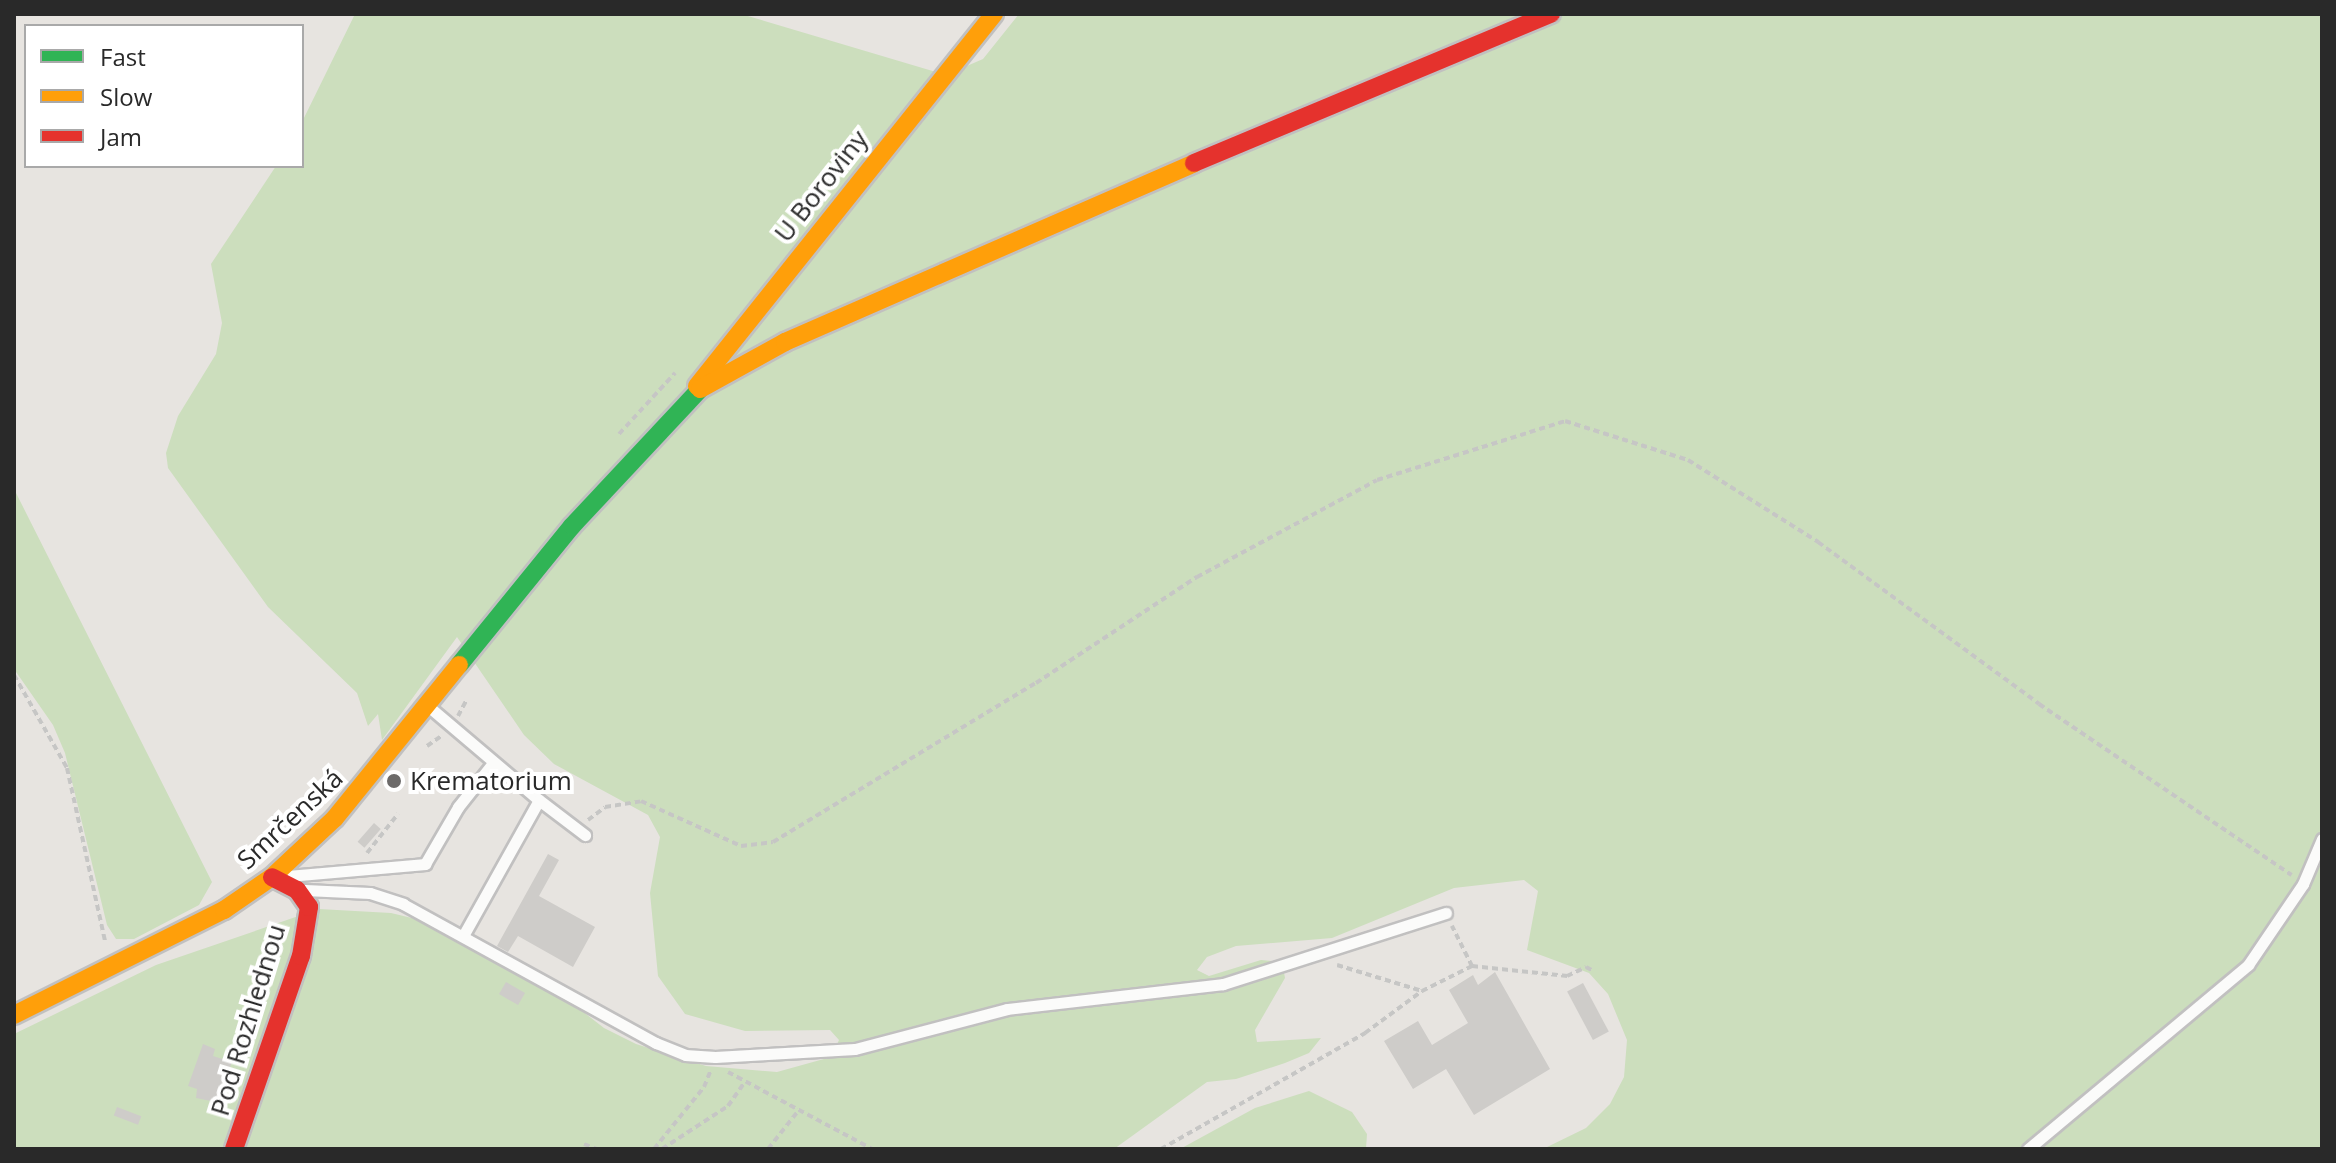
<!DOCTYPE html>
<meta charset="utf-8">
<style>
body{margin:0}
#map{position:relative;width:2336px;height:1163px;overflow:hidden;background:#e7e4e0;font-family:"Open Sans",sans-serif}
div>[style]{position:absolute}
.green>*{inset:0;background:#ccdebd}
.building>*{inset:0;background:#ceccc9;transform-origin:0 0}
.path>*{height:4px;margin-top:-2px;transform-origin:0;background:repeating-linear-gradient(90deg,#c6c6c5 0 6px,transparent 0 10px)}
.roads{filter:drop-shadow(2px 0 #c1c0c0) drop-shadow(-2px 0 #c1c0c0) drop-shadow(0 2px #c1c0c0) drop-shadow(0 -2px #c1c0c0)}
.lane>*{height:11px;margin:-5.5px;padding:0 5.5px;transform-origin:5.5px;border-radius:5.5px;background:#fbfbfa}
.fast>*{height:18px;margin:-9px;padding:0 9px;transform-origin:9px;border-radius:9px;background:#30b455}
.slow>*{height:18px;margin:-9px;padding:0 9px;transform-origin:9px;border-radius:9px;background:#ff9f0a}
.jam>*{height:18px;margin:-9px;padding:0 9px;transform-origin:9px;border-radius:9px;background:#e5322d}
.dots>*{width:22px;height:22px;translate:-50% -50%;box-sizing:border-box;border:4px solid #fff;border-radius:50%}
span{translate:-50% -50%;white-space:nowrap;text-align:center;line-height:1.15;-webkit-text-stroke:8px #fff;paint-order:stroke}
.street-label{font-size:26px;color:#292929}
.poi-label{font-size:26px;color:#292929}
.left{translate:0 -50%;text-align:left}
.frame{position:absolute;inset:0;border:16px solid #292929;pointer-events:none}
.legend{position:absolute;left:24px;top:24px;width:280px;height:144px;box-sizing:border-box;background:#fff;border:2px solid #a9a9a9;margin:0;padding:10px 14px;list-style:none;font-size:24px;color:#292929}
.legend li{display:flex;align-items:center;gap:16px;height:40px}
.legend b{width:40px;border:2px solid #a9a9a9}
</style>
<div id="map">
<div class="green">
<i style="clip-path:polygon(355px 14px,741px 14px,946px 75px,983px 59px,1019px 14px,2322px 14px,2322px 1149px,1543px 1149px,1586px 1128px,1610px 1104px,1624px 1077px,1627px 1040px,1608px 994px,1589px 973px,1527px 950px,1538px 891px,1524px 880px,1454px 888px,1332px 938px,1236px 946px,1207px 957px,1197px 970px,1209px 976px,1261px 960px,1282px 962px,1285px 978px,1255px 1030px,1257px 1042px,1321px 1038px,1309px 1053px,1285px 1063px,1236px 1079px,1207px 1082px,1114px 1149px,14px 1149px,14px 1034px,156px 965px,319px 909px,391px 913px,470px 932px,515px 959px,604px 1028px,636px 1044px,706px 1066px,777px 1072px,831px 1057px,839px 1040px,830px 1030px,745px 1031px,685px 1014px,658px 976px,650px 893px,660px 837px,648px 815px,554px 764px,524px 735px,457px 637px,382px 740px,378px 714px,368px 726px,357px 693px,268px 607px,168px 468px,166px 453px,178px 416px,216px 354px,222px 323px,211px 264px,276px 166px,302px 166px,302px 122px)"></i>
<i style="clip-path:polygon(14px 489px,212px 882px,199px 905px,134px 939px,116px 939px,107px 925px,65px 753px,53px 725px,14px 669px)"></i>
<i style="clip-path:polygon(1309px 1091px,1352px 1112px,1367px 1134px,1366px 1149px,1180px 1149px,1255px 1108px)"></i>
</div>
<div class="building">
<i style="left:374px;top:823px;width:9px;height:25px;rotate:41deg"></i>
<i style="clip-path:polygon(548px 854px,559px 860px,539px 896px,595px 927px,573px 967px,518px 936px,508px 952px,497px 946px)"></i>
<i style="clip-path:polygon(1495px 972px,1550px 1069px,1474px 1115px,1446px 1069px,1413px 1089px,1384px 1041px,1418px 1021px,1432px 1045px,1468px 1023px,1449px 990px,1473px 975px,1478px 985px)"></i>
<i style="left:506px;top:982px;width:22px;height:14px;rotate:30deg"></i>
<i style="left:1583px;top:983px;width:55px;height:18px;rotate:62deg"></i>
<i style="clip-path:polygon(203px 1044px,215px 1049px,213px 1056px,232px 1062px,216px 1102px,196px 1098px,197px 1089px,188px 1086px)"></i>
<i style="left:117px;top:1107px;width:26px;height:9px;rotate:21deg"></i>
</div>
<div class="path">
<i style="left:619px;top:434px;width:83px;rotate:-47.4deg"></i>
<i style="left:14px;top:675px;width:107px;rotate:60.3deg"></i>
<i style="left:67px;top:768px;width:177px;rotate:77.6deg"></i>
<i style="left:458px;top:716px;width:19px;rotate:-62deg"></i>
<i style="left:427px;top:746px;width:19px;rotate:-35deg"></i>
<i style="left:588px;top:820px;width:21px;rotate:-37deg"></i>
<i style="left:605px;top:807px;width:36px;rotate:-9deg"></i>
<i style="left:641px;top:801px;width:110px;rotate:24.2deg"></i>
<i style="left:741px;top:846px;width:32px;rotate:-7deg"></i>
<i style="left:773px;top:842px;width:307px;rotate:-31.2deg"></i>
<i style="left:1036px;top:683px;width:193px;rotate:-33.4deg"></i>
<i style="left:1197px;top:577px;width:204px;rotate:-28.3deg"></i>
<i style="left:1377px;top:480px;width:197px;rotate:-17.4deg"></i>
<i style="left:1565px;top:421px;width:129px;rotate:17.6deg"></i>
<i style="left:1688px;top:460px;width:154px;rotate:32.2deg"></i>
<i style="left:1818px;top:542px;width:274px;rotate:36.2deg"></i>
<i style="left:2039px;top:704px;width:305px;rotate:34.1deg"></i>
<i style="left:367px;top:853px;width:50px;rotate:-51.5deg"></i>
<i style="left:1337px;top:965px;width:89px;rotate:17deg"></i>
<i style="left:1472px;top:966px;width:96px;rotate:6deg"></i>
<i style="left:1567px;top:976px;width:21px;rotate:-25deg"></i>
<i style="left:1586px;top:967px;width:7px;rotate:27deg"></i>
<i style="left:728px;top:1072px;width:163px;rotate:28.1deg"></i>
<i style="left:584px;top:1144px;width:14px;rotate:21deg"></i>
<i style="left:654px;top:1149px;width:80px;rotate:-51.1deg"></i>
<i style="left:704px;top:1087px;width:18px;rotate:-68deg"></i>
<i style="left:662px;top:1149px;width:79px;rotate:-33.1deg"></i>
<i style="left:728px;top:1106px;width:29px;rotate:-55deg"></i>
<i style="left:768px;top:1149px;width:50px;rotate:-51.5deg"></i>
<i style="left:1161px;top:1149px;width:235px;rotate:-29.6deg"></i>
<i style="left:1365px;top:1033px;width:71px;rotate:-36.4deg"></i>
<i style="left:1422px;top:991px;width:56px;rotate:-26.6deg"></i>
<i style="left:1472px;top:966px;width:45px;rotate:-116.6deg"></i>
</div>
<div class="roads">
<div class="lane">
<i style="left:428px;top:706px;width:145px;rotate:40.3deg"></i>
<i style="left:539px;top:800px;width:156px;rotate:119.2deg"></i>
<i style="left:539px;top:800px;width:58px;rotate:37.3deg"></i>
<i style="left:288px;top:876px;width:138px;rotate:-5deg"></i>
<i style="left:425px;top:864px;width:66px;rotate:-59.9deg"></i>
<i style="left:458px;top:807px;width:56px;rotate:-51.5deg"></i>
<i style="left:305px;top:890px;width:65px;rotate:2.6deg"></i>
<i style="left:370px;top:893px;width:35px;rotate:18deg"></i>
<i style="left:403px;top:904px;width:289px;rotate:28.8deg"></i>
<i style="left:656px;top:1043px;width:31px;rotate:22deg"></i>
<i style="left:685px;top:1055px;width:30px;rotate:4deg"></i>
<i style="left:715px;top:1057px;width:140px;rotate:-3.3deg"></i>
<i style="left:855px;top:1049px;width:157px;rotate:-14.7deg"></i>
<i style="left:1007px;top:1009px;width:217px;rotate:-6.6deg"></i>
<i style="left:1223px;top:984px;width:234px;rotate:-17.7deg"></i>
<i style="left:2028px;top:1149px;width:287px;rotate:-39.9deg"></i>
<i style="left:2248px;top:965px;width:98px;rotate:-55.8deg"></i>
<i style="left:2303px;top:884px;width:49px;rotate:-67.1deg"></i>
</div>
<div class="fast">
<i style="left:459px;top:665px;width:179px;rotate:-50.9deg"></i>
<i style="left:572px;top:526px;width:187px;rotate:-46.9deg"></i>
</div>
<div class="slow">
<i style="left:697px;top:386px;width:476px;rotate:-51.4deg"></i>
<i style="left:700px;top:389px;width:97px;rotate:-28.9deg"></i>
<i style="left:785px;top:342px;width:446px;rotate:-23.6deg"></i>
<i style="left:14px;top:1015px;width:235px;rotate:-26.6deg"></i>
<i style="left:224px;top:910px;width:58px;rotate:-34.5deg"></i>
<i style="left:272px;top:877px;width:86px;rotate:-43.1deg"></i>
<i style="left:335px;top:818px;width:197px;rotate:-51deg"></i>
</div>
<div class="jam">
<i style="left:1194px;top:163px;width:387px;rotate:-22.7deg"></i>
<i style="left:234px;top:1149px;width:204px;rotate:-70.9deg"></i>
<i style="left:301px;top:956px;width:50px;rotate:-80.7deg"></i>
<i style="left:309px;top:907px;width:21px;rotate:-125deg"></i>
<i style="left:297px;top:890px;width:28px;rotate:-153deg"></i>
</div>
</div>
<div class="dots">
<i style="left:394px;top:781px;background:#6c6a69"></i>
</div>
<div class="street-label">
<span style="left:821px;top:186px;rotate:-52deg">U Boroviny</span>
<span style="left:290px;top:819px;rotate:-43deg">Smrčenská</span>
<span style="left:248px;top:1020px;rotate:-73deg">Pod Rozhlednou</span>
</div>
<div class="poi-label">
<span class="left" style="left:410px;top:781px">Krematorium</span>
</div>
<div class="frame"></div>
<ul class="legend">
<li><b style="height:10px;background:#30b455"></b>Fast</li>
<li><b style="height:10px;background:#ff9f0a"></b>Slow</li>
<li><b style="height:10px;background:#e5322d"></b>Jam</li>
</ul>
</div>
